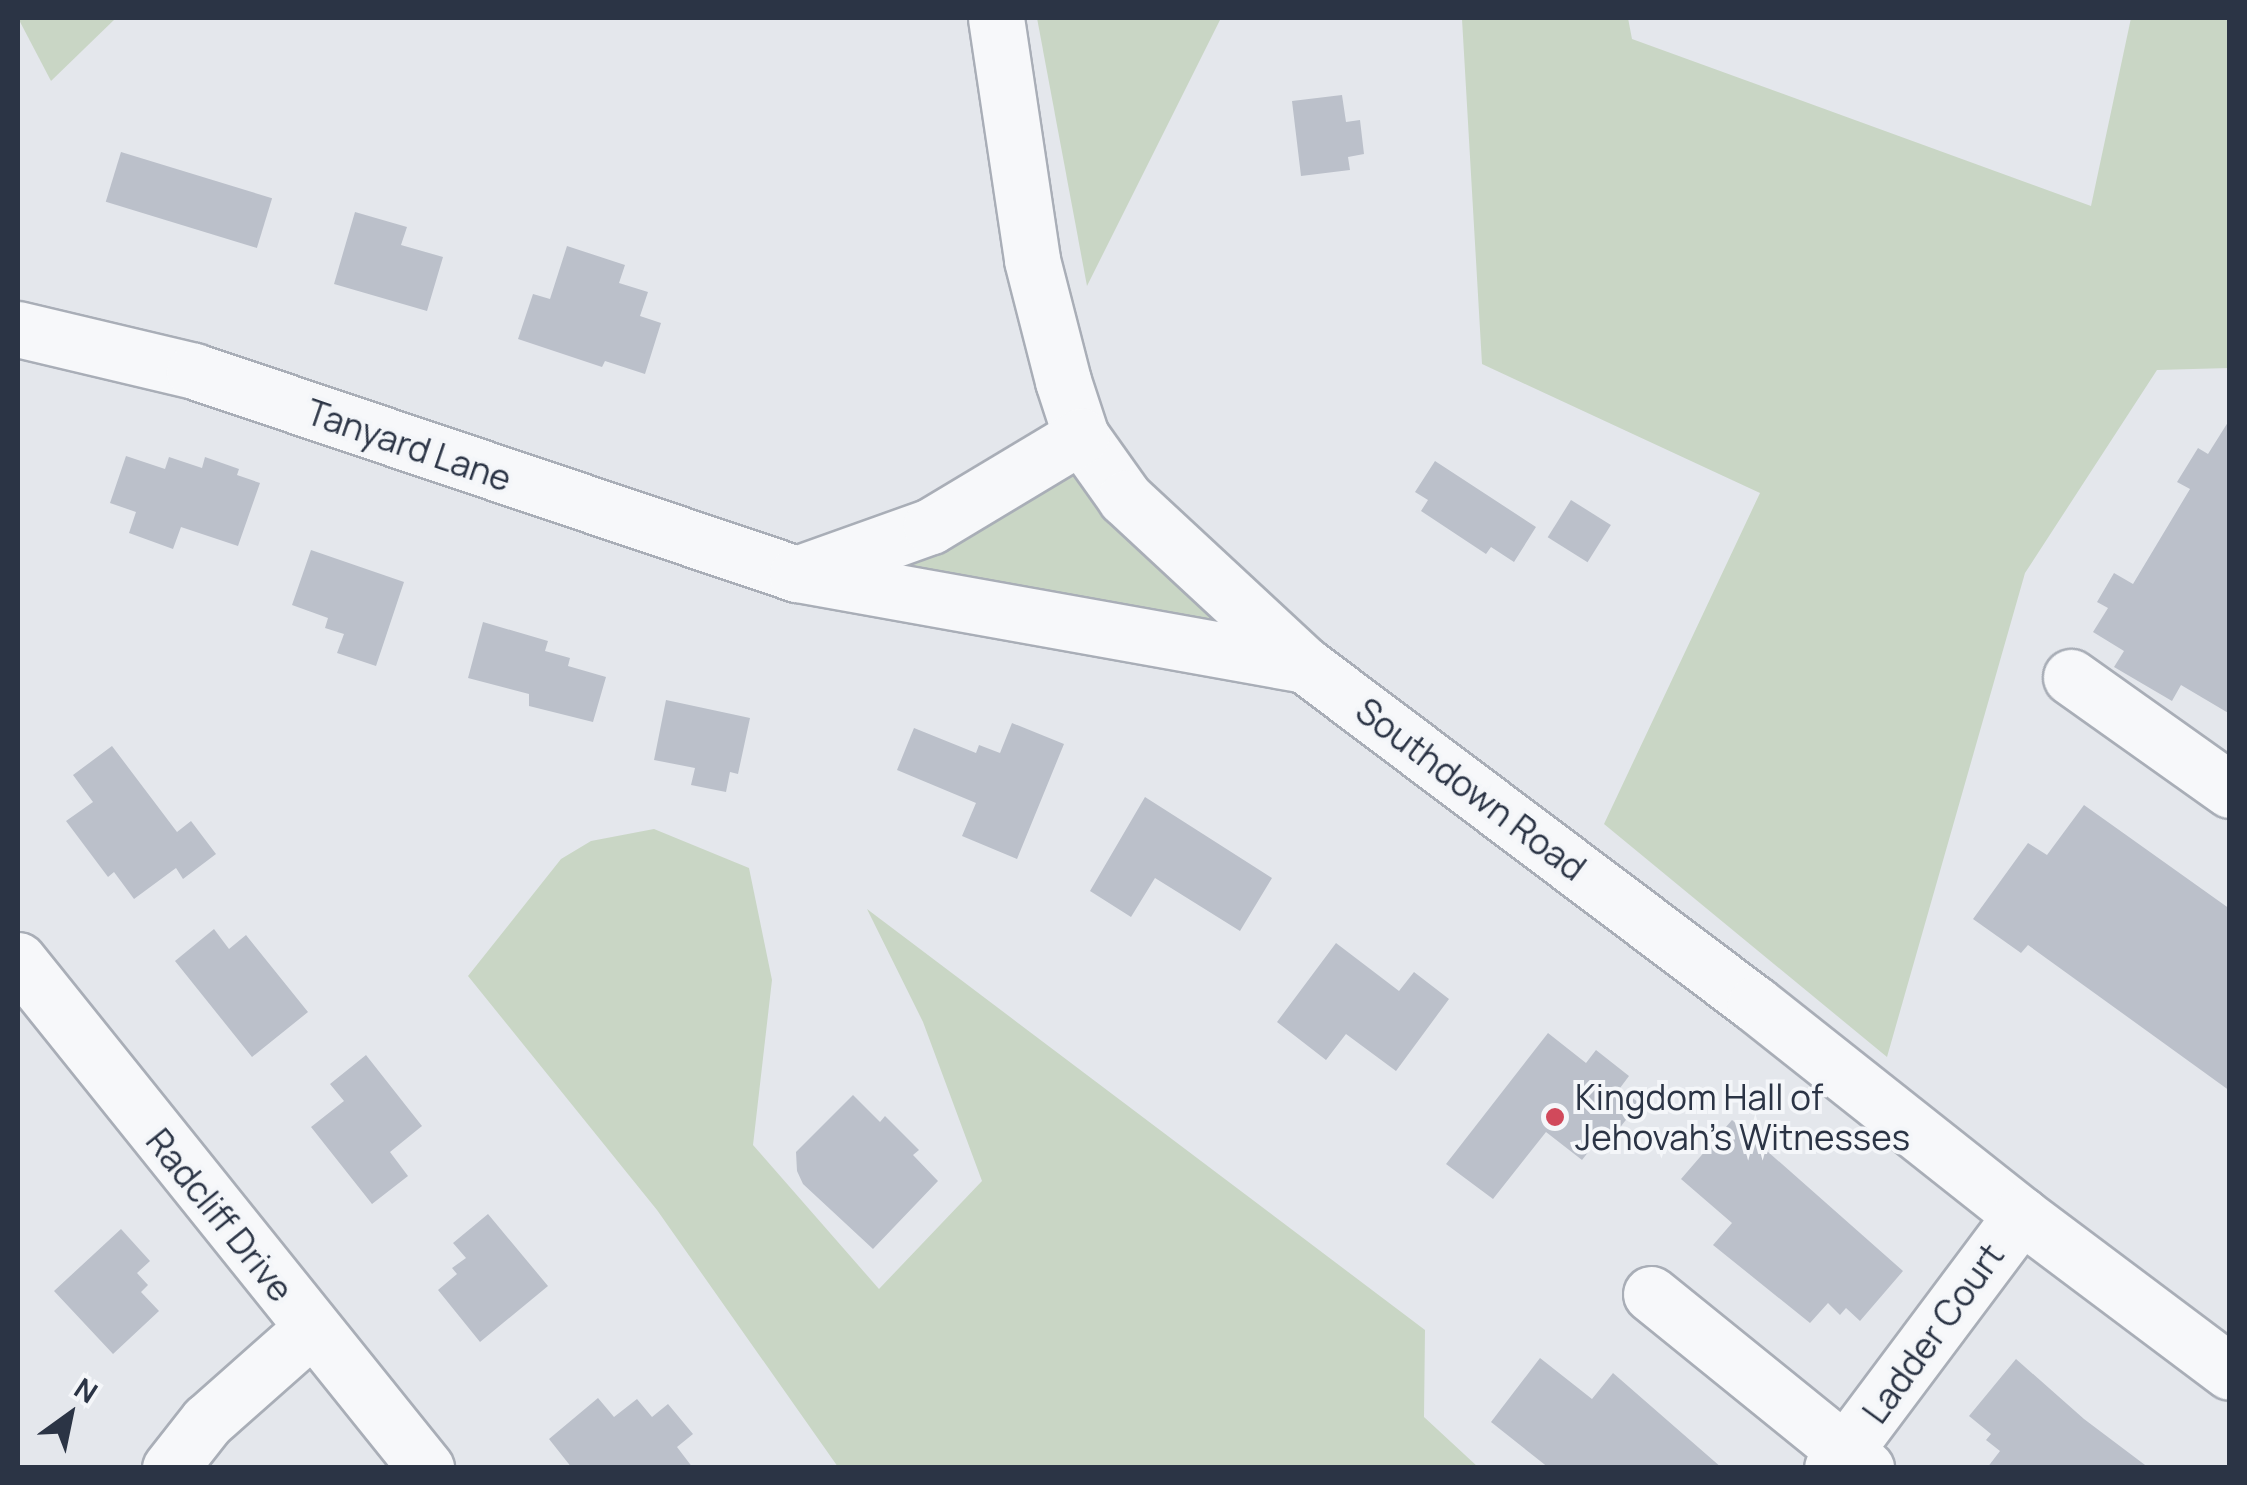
<!DOCTYPE html>
<meta charset="utf-8">
<style>
body{margin:0}
#map{position:relative;width:2247px;height:1485px;overflow:hidden;background:#e4e7ec;font-family:Manrope,sans-serif}
div>[style]{position:absolute}
.green>*{inset:0;background:#c9d6c5}
.building>*{inset:0;background:#bbc0ca;transform-origin:0 0}
.roads{filter:drop-shadow(2px 0 #a9aeb7) drop-shadow(-2px 0 #a9aeb7) drop-shadow(0 2px #a9aeb7) drop-shadow(0 -2px #a9aeb7)}
.minor>*{height:55px;margin:-27.5px;padding:0 27.5px;transform-origin:27.5px;border-radius:27.5px;background:#f7f8fa}
.dots>*{width:28px;height:28px;translate:-50% -50%;box-sizing:border-box;border:5px solid #f4f6f9;border-radius:50%}
span{translate:-50% -50%;white-space:nowrap;text-align:center;line-height:1.15;-webkit-text-stroke:8px #f4f6f9;paint-order:stroke}
.street-label{font-size:35px;color:#2b3445}
.poi-label{font-size:35px;color:#2b3445}
.left{translate:0 -50%;text-align:left}
.frame{position:absolute;inset:0;border:20px solid #2b3445;pointer-events:none}
.north{position:absolute;left:20px;top:1365px;width:100px;height:100px;-webkit-text-stroke:8px #f4f6f9;paint-order:stroke;rotate:33deg;font-size:28px;font-weight:700;line-height:40px;text-align:center;color:#2b3445}
.north::after{content:'';display:block;margin:auto;width:35px;height:45px;background:#2b3445;clip-path:polygon(50% 0,100% 100%,50% 72%,0 100%)}
</style>
<div id="map">
<div class="green">
<i style="clip-path:polygon(18px 18px,116px 18px,51px 81px)"></i>
<i style="clip-path:polygon(1037px 18px,1221px 18px,1087px 286px)"></i>
<i style="clip-path:polygon(1435px 18px,1628px 18px,1632px 39px,2091px 206px,2131px 18px,2229px 18px,2229px 368px,2157px 370px,2025px 573px,1887px 1057px,1604px 824px,1760px 493px,1482px 364px,1462px 19px)"></i>
<i style="clip-path:polygon(1079px 461px,1262px 648px,848px 574px)"></i>
<i style="clip-path:polygon(654px 829px,749px 868px,772px 980px,753px 1145px,879px 1289px,982px 1181px,923px 1022px,867px 909px,1425px 1330px,1424px 1417px,1478px 1467px,838px 1467px,657px 1210px,468px 976px,561px 859px,591px 841px)"></i>
</div>
<div class="building">
<i style="clip-path:polygon(1342px 95px,1346px 122px,1360px 120px,1364px 154px,1348px 157px,1350px 170px,1301px 176px,1292px 101px)"></i>
<i style="left:121px;top:152px;width:158px;height:52px;rotate:17deg"></i>
<i style="clip-path:polygon(355px 212px,407px 227px,401px 245px,443px 257px,427px 311px,334px 284px)"></i>
<i style="clip-path:polygon(567px 246px,625px 265px,619px 283px,648px 292px,640px 316px,661px 323px,645px 374px,605px 361px,602px 367px,518px 339px,533px 294px,550px 299px)"></i>
<i style="clip-path:polygon(2230px 419px,2230px 714px,2181px 685px,2172px 701px,2114px 667px,2124px 651px,2093px 632px,2108px 608px,2097px 602px,2114px 573px,2133px 584px,2190px 489px,2177px 482px,2198px 448px,2208px 454px)"></i>
<i style="clip-path:polygon(126px 456px,165px 469px,169px 457px,202px 468px,205px 457px,239px 469px,237px 475px,260px 483px,238px 546px,181px 527px,173px 549px,129px 533px,136px 512px,110px 503px)"></i>
<i style="clip-path:polygon(1435px 461px,1536px 527px,1514px 562px,1491px 547px,1486px 554px,1421px 511px,1428px 500px,1415px 492px)"></i>
<i style="left:1571px;top:500px;width:47px;height:44px;rotate:32deg"></i>
<i style="clip-path:polygon(311px 550px,404px 582px,376px 666px,337px 653px,344px 634px,325px 628px,328px 618px,292px 605px)"></i>
<i style="clip-path:polygon(483px 622px,548px 641px,545px 651px,570px 658px,568px 666px,606px 677px,593px 722px,529px 706px,529px 694px,468px 678px)"></i>
<i style="clip-path:polygon(666px 700px,750px 718px,738px 774px,730px 772px,726px 792px,691px 785px,695px 768px,654px 760px)"></i>
<i style="clip-path:polygon(1012px 723px,1064px 744px,1017px 859px,962px 836px,976px 803px,897px 770px,914px 728px,976px 753px,979px 745px,1000px 753px)"></i>
<i style="clip-path:polygon(112px 746px,177px 832px,191px 821px,216px 854px,183px 879px,176px 868px,134px 899px,114px 872px,108px 877px,66px 821px,93px 802px,73px 775px)"></i>
<i style="clip-path:polygon(1145px 797px,1272px 878px,1240px 931px,1155px 878px,1131px 917px,1090px 891px)"></i>
<i style="clip-path:polygon(2084px 805px,2230px 909px,2230px 1091px,2028px 945px,2021px 953px,1973px 919px,2028px 843px,2047px 855px)"></i>
<i style="clip-path:polygon(214px 929px,229px 949px,246px 935px,308px 1012px,252px 1057px,175px 961px)"></i>
<i style="clip-path:polygon(1336px 943px,1399px 991px,1414px 972px,1449px 999px,1396px 1071px,1346px 1034px,1326px 1060px,1277px 1022px)"></i>
<i style="clip-path:polygon(1548px 1033px,1586px 1063px,1596px 1050px,1629px 1076px,1620px 1088px,1639px 1103px,1601px 1152px,1593px 1146px,1582px 1160px,1546px 1132px,1493px 1199px,1446px 1164px)"></i>
<i style="clip-path:polygon(366px 1055px,422px 1126px,390px 1152px,408px 1176px,372px 1204px,311px 1127px,344px 1101px,330px 1084px)"></i>
<i style="clip-path:polygon(853px 1095px,880px 1122px,885px 1116px,919px 1150px,913px 1155px,938px 1181px,873px 1249px,803px 1184px,797px 1171px,796px 1152px)"></i>
<i style="clip-path:polygon(1732px 1120px,1903px 1271px,1860px 1321px,1846px 1308px,1840px 1315px,1828px 1303px,1810px 1323px,1713px 1245px,1732px 1223px,1681px 1179px)"></i>
<i style="clip-path:polygon(488px 1214px,548px 1286px,480px 1342px,438px 1290px,457px 1274px,452px 1268px,466px 1258px,453px 1243px)"></i>
<i style="clip-path:polygon(121px 1229px,150px 1261px,137px 1273px,148px 1285px,141px 1292px,159px 1311px,113px 1354px,54px 1291px)"></i>
<i style="clip-path:polygon(1540px 1358px,1592px 1399px,1613px 1373px,1722px 1468px,1549px 1468px,1491px 1422px)"></i>
<i style="clip-path:polygon(2016px 1359px,2084px 1419px,2149px 1468px,1987px 1468px,2000px 1451px,1986px 1440px,1991px 1434px,1969px 1416px)"></i>
<i style="clip-path:polygon(598px 1398px,614px 1417px,637px 1399px,652px 1417px,668px 1404px,693px 1434px,677px 1447px,693px 1468px,572px 1468px,549px 1439px)"></i>
</div>
<div class="roads">
<div class="minor">
<i style="left:996px;top:18px;width:245px;rotate:81.5deg"></i>
<i style="left:1032px;top:260px;width:125px;rotate:75.6deg"></i>
<i style="left:1063px;top:381px;width:58px;rotate:71.9deg"></i>
<i style="left:1081px;top:436px;width:76px;rotate:54.6deg"></i>
<i style="left:1125px;top:498px;width:246px;rotate:42.9deg"></i>
<i style="left:1305px;top:665px;width:563px;rotate:36.99deg"></i>
<i style="left:1755px;top:1004px;width:340px;rotate:38.4deg"></i>
<i style="left:2021px;top:1215px;width:261px;rotate:36.9deg"></i>
<i style="left:18px;top:329px;width:181px;rotate:13.4deg"></i>
<i style="left:194px;top:371px;width:636px;rotate:18.61deg"></i>
<i style="left:797px;top:574px;width:516px;rotate:10.16deg"></i>
<i style="left:797px;top:574px;width:142px;rotate:-19.7deg"></i>
<i style="left:931px;top:526px;width:175px;rotate:-31deg"></i>
<i style="left:2071px;top:677px;width:195px;rotate:35.4deg"></i>
<i style="left:18px;top:960px;width:652px;rotate:51.23deg"></i>
<i style="left:1651px;top:1294px;width:277px;rotate:39deg"></i>
<i style="left:170px;top:1468px;width:60px;rotate:-51.8deg"></i>
<i style="left:207px;top:1421px;width:139px;rotate:-41.5deg"></i>
<i style="left:1832px;top:1468px;width:316px;rotate:-53.2deg"></i>
</div>
</div>
<div class="dots">
<i style="left:1555px;top:1117px;background:#d1495b"></i>
</div>
<div class="street-label">
<span style="left:409px;top:445px;rotate:19deg">Tanyard Lane</span>
<span style="left:1471px;top:789px;rotate:37deg">Southdown Road</span>
<span style="left:220px;top:1215px;rotate:51deg">Radcliff Drive</span>
<span style="left:1933px;top:1333px;rotate:-54deg">Ladder Court</span>
</div>
<div class="poi-label">
<span class="left" style="left:1575px;top:1117px">Kingdom Hall of<br>Jehovah’s Witnesses</span>
</div>
<div class="frame"></div>
<div class="north">N</div>
</div>
